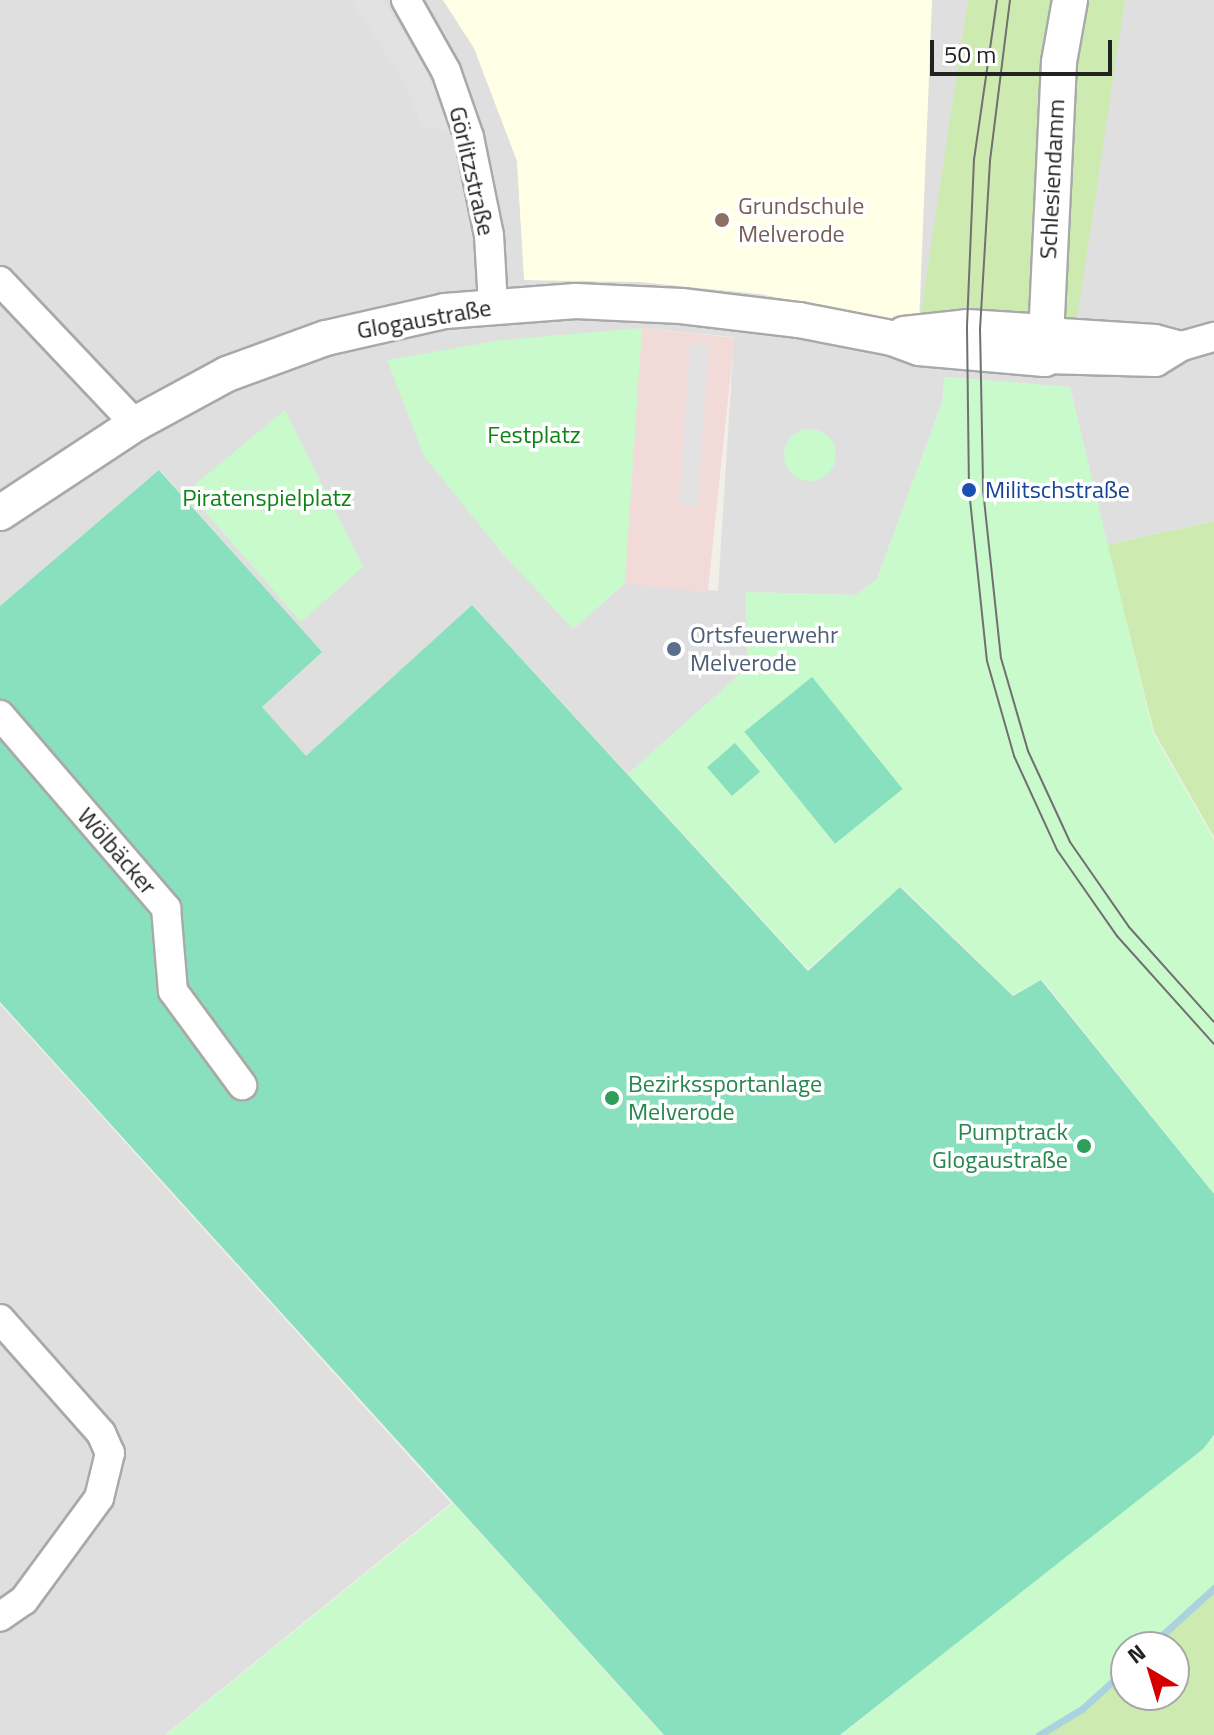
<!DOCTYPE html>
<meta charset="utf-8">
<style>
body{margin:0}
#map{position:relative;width:1214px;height:1735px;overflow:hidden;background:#f2efe9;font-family:"Titillium Web",sans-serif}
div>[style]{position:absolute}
.residential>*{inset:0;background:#e0dfdf}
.commercial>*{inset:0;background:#f2dad9;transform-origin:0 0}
.education>*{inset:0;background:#ffffe5}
.grass>*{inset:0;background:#cdebb0}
.park>*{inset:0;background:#c8facc}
.round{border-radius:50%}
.pitch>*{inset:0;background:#88e0be;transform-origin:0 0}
.parking>*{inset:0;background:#e2e2e2;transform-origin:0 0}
.stream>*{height:7px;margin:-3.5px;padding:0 3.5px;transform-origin:3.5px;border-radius:3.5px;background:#aad3df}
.roads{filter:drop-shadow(2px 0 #a9a9a9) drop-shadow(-2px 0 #a9a9a9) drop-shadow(0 2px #a9a9a9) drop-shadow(0 -2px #a9a9a9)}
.minor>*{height:28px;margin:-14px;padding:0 14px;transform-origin:14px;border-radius:14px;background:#fff}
.tertiary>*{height:34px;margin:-17px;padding:0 17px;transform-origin:17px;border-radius:17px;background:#fff}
.tram>*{height:2px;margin:-1px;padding:0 1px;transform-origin:1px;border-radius:1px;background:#707070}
.dots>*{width:22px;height:22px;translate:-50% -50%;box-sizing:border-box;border:4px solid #fff;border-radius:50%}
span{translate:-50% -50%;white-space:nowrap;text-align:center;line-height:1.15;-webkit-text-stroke:7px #fff;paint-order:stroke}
.street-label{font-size:24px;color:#222}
.education-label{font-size:24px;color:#785e54}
.left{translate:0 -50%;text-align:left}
.park-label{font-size:24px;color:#0c8416}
.transit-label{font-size:24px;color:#164399}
.service-label{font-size:24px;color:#4e5e75}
.leisure-label{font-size:24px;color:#27864d}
.right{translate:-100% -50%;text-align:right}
.north{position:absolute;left:1110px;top:1631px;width:80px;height:80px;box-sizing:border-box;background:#fff;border:2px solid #a7a7a7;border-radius:50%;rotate:322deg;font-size:22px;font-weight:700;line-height:32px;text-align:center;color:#222}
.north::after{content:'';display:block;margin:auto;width:28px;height:36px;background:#d40000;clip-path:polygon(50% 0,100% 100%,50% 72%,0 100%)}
.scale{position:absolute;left:930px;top:40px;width:182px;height:36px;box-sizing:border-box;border:4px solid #222;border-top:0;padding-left:10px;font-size:24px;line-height:28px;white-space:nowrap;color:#222;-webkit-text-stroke:6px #fff;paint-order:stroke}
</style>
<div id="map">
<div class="residential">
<i style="clip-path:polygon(evenodd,0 0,443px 0,474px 48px,517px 161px,525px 280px,641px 282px,760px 294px,918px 325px,932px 0,1214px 0,1214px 521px,1107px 545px,1070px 387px,945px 377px,942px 403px,877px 579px,856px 595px,746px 592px,748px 667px,628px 774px,472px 605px,306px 757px,262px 707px,321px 652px,160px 470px,0 606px,0 0,642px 328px,734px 337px,718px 591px,625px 583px,573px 629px,642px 328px)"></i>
<i style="clip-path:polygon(0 1004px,451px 1503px,165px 1735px,0 1735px)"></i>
</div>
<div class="commercial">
<i style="left:642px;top:328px;width:93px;height:256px;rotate:6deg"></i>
</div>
<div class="education">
<i style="clip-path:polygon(443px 0,932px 0,919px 325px,760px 294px,641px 282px,524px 280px,517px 161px,474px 48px)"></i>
</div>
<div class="grass">
<i style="clip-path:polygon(968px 0,1125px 0,1078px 313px,1068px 331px,919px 325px)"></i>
<i style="clip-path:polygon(1214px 521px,1214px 837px,1154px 732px,1107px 545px)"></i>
<i style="clip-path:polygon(1214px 1589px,1214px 1735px,1039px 1735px,1082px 1709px,1126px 1669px,1126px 1695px,1174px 1695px,1174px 1647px,1150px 1647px)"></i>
</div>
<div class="park">
<i style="clip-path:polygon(642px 328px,625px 583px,573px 629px,503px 554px,424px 456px,387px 360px,502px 340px)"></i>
<i style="clip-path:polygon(944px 377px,1070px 387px,1153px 733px,1214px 840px,1214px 1194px,1042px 979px,1013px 995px,901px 886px,808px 969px,628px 774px,748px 667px,746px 592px,856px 595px,877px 579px,942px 403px)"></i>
<i style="clip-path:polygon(285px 410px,363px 567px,301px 622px,187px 491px)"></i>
<i class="round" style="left:784px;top:429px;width:52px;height:52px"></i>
<i style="clip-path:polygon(1214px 1437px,1214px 1589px,1150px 1647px,1126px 1647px,1126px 1669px,1082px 1709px,1039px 1735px,841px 1735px)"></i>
<i style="clip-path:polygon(453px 1503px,663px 1735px,166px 1735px)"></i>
</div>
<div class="pitch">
<i style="clip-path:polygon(159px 470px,322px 652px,262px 707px,306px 756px,472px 605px,808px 971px,900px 887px,1013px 996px,1041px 980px,1214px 1194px,1214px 1435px,1203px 1449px,840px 1735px,664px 1735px,0 1002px,0 606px)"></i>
<i style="left:812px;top:677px;width:144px;height:87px;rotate:51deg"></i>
<i style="left:735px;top:743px;width:38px;height:37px;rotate:49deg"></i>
</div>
<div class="parking">
<i style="clip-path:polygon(351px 0,383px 0,426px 70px,450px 130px,423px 127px,403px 80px)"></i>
<i style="left:709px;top:344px;width:163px;height:19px;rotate:94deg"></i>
</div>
<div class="stream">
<i style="left:1149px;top:1647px;width:88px;rotate:-42.2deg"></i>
<i style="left:1039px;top:1735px;width:50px;rotate:-31.2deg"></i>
<i style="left:1082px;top:1709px;width:59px;rotate:-42.3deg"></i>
</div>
<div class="roads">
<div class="minor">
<i style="left:406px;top:0;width:81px;rotate:60.6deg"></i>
<i style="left:446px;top:71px;width:70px;rotate:70.8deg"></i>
<i style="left:469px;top:137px;width:100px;rotate:78.5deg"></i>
<i style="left:489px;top:235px;width:70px;rotate:86.7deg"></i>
<i style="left:0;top:281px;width:197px;rotate:46.6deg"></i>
<i style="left:1046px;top:332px;width:109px;rotate:3.7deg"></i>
<i style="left:1155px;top:339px;width:28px;rotate:15deg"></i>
<i style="left:1045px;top:359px;width:111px;rotate:1.5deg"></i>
<i style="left:1156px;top:362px;width:31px;rotate:-32deg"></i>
<i style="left:1182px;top:346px;width:33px;rotate:-16deg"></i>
<i style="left:0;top:715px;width:255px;rotate:49.3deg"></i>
<i style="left:166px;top:908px;width:83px;rotate:85.2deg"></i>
<i style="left:173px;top:991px;width:117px;rotate:53.7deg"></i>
<i style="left:0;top:1319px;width:152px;rotate:48.5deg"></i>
<i style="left:101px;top:1433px;width:22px;rotate:66deg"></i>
<i style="left:110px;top:1453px;width:46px;rotate:103.7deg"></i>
<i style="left:99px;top:1498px;width:127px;rotate:126.3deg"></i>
<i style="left:24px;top:1600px;width:29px;rotate:145deg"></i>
</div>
<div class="tertiary">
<i style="left:904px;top:334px;width:63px;rotate:-6.3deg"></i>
<i style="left:967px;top:327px;width:79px;rotate:3.6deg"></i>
<i style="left:0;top:513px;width:162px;rotate:-33.4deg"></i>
<i style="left:135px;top:424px;width:105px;rotate:-28.5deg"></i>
<i style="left:227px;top:374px;width:105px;rotate:-20deg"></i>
<i style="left:326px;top:338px;width:122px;rotate:-12.8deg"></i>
<i style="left:445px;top:311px;width:131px;rotate:-4.4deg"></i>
<i style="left:576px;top:301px;width:105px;rotate:2.7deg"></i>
<i style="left:681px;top:306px;width:119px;rotate:6.8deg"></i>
<i style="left:799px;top:320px;width:95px;rotate:11deg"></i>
<i style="left:892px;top:338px;width:29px;rotate:20deg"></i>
<i style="left:919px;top:348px;width:126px;rotate:5deg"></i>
<i style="left:1045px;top:359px;width:297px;rotate:-87.3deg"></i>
<i style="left:1059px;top:62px;width:63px;rotate:-79.9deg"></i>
</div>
</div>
<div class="tram">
<i style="left:997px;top:0;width:161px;rotate:98.2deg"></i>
<i style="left:974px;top:159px;width:168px;rotate:92.4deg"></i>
<i style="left:967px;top:327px;width:163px;rotate:89.3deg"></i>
<i style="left:969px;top:490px;width:172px;rotate:84deg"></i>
<i style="left:987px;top:661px;width:99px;rotate:74.1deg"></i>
<i style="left:1014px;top:756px;width:103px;rotate:65.4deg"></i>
<i style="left:1057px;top:850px;width:105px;rotate:55.1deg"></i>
<i style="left:1117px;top:936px;width:145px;rotate:48.1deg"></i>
<i style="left:1010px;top:0;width:162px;rotate:97.1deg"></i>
<i style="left:990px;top:161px;width:167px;rotate:93.4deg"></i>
<i style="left:980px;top:328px;width:162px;rotate:88.9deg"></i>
<i style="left:983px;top:490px;width:169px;rotate:83.9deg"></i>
<i style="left:1001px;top:658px;width:97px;rotate:73.8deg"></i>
<i style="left:1028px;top:751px;width:100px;rotate:65.2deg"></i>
<i style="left:1070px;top:842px;width:103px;rotate:55.2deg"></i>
<i style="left:1129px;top:927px;width:127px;rotate:48.2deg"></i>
</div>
<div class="dots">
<i style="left:722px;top:220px;background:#8d6e63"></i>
<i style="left:969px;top:490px;background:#1a4fb4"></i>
<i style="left:674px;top:649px;background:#5c6f8a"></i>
<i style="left:612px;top:1098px;background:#2e9e5b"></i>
<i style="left:1084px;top:1146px;background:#2e9e5b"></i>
</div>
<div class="street-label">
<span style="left:472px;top:171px;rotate:77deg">Görlitzstraße</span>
<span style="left:1052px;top:179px;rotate:-87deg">Schlesiendamm</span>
<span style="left:424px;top:319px;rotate:-10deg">Glogaustraße</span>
<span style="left:117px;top:851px;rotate:49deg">Wölbäcker</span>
</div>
<div class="education-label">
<span class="left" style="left:738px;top:220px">Grundschule<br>Melverode</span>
</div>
<div class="park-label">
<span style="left:534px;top:435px">Festplatz</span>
<span style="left:267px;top:498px">Piratenspielplatz</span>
</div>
<div class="transit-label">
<span class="left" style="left:985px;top:490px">Militschstraße</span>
</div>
<div class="service-label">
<span class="left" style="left:690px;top:649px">Ortsfeuerwehr<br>Melverode</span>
</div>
<div class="leisure-label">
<span class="left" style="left:628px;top:1098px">Bezirkssportanlage<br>Melverode</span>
<span class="right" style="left:1068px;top:1146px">Pumptrack<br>Glogaustraße</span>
</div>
<div class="north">N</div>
<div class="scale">50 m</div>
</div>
